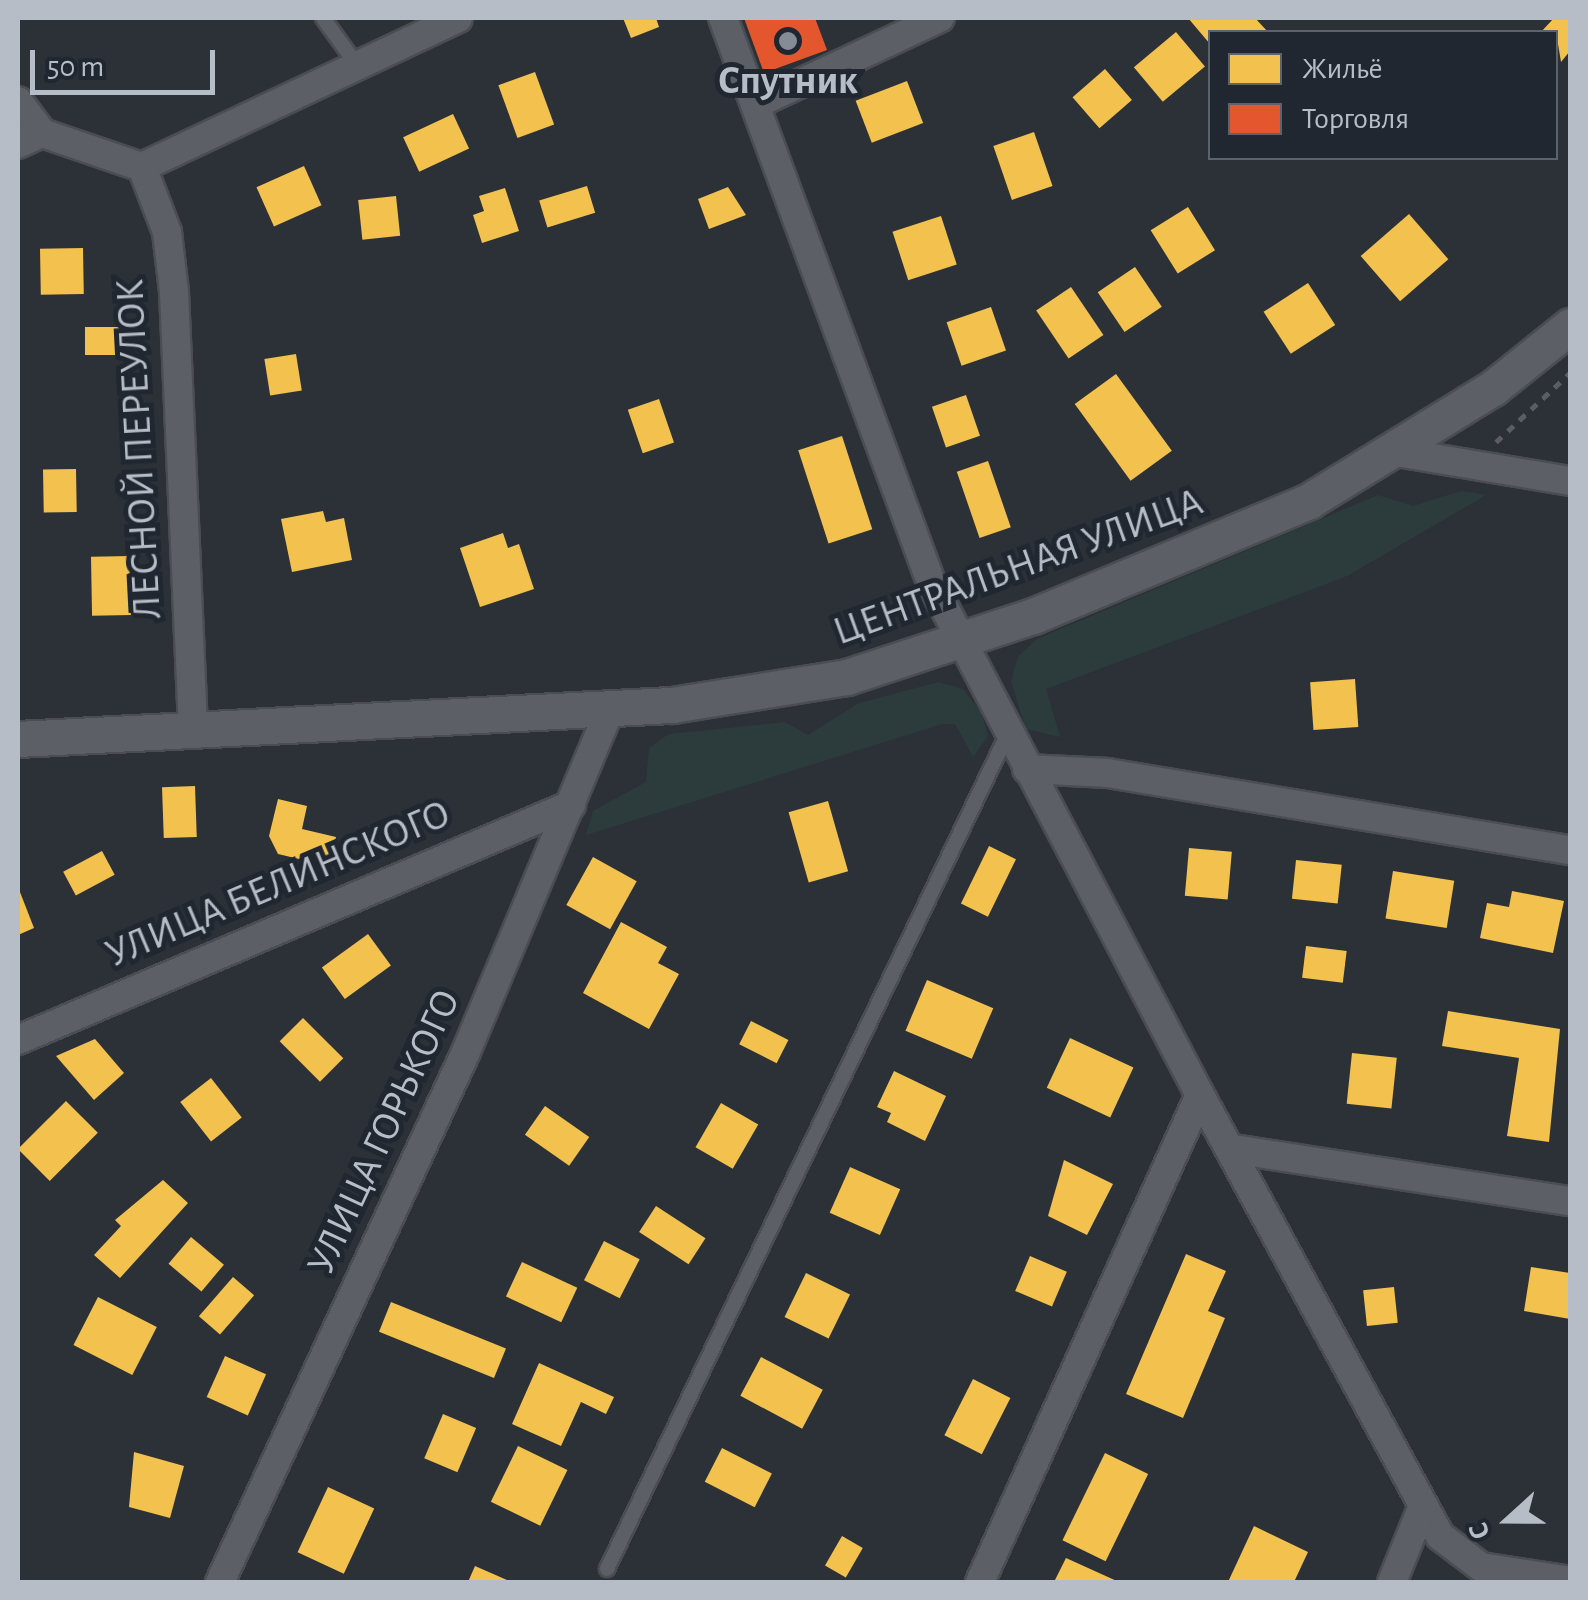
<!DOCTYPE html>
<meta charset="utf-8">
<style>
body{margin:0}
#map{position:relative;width:1588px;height:1600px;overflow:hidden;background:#2c3137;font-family:"Alegreya Sans",sans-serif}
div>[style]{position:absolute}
.green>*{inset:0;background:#2c3c3d}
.homes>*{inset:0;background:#f2c14e;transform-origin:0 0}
.shops>*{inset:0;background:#e4572e}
.path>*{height:5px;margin-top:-2.5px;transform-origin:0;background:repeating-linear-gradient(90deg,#5a5e62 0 8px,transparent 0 16px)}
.roads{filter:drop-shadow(2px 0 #4a4d52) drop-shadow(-2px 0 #4a4d52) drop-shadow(0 2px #4a4d52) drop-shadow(0 -2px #4a4d52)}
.service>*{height:14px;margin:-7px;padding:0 7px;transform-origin:7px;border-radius:7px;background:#5c5f65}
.minor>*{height:28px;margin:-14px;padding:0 14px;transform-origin:14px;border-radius:14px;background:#5c5f65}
.tertiary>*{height:35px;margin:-17.5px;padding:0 17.5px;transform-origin:17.5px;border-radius:17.5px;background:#5c5f65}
.dots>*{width:28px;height:28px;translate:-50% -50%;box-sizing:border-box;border:5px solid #202730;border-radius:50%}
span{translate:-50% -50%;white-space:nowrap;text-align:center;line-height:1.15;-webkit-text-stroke:10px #202730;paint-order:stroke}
.poi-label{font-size:40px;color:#b7bdc7;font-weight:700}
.street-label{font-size:40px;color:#b7bdc7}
.frame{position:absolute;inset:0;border:20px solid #b7bdc7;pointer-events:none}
.legend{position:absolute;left:1208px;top:30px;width:350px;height:130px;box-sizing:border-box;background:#202730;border:2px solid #5c636c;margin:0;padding:12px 18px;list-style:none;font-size:30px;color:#b7bdc7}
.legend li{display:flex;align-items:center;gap:20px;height:50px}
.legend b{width:50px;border:2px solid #5c636c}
.north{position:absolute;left:1458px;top:1470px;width:100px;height:100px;-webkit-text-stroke:8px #202730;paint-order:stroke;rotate:249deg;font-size:28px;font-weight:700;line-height:40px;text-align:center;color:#b7bdc7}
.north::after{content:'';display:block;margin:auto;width:35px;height:45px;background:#b7bdc7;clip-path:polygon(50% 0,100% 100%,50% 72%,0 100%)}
.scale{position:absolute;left:30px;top:50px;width:185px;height:45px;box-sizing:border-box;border:5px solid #b7bdc7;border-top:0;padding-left:12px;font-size:30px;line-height:35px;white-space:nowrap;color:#b7bdc7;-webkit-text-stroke:8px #202730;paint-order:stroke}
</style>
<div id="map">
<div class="green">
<i style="clip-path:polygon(1461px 491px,1486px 495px,1347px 576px,1046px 689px,1060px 737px,1026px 729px,1011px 681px,1018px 657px,1037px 639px,1378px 495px,1413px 506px)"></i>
<i style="clip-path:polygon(939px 682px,963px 689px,981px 712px,988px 736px,973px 757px,955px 724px,942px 724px,586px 835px,593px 811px,646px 782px,649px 748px,669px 734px,785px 722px,808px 735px,859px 703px)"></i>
</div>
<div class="homes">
<i style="clip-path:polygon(623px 18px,656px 18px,659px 27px,631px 38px)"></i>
<i style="clip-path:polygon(1188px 18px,1255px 18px,1268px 32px,1210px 32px,1210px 44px)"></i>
<i style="clip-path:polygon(1554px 18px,1570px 18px,1570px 51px,1561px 62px,1556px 32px,1541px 32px)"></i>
<i style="left:1176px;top:32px;width:45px;height:55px;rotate:50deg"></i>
<i style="left:1105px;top:69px;width:41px;height:43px;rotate:49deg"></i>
<i style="left:535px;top:72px;width:56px;height:39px;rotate:70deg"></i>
<i style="left:907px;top:81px;width:45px;height:55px;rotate:69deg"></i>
<i style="left:453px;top:114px;width:38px;height:55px;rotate:65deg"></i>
<i style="left:1034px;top:132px;width:57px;height:43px;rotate:71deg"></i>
<i style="left:304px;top:166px;width:43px;height:52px;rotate:66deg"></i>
<i style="left:587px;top:186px;width:28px;height:50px;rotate:73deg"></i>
<i style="clip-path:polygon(728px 187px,746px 215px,709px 229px,698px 199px)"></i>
<i style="clip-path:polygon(505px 188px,519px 231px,482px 243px,473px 215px,484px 211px,479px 196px)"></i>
<i style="left:396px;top:196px;width:40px;height:38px;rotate:84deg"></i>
<i style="left:1188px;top:207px;width:51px;height:44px;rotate:58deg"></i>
<i style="left:1409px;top:214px;width:60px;height:64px;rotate:49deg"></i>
<i style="left:941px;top:216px;width:51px;height:51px;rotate:72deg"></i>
<i style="left:83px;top:248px;width:46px;height:43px;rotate:89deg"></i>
<i style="left:1135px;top:267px;width:48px;height:45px;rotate:56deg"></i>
<i style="left:1308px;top:283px;width:50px;height:53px;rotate:57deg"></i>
<i style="left:1071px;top:287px;width:58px;height:42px;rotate:56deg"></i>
<i style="left:991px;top:307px;width:46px;height:47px;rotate:71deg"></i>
<i style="left:85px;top:327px;width:36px;height:28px"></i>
<i style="left:296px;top:354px;width:37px;height:32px;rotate:81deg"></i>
<i style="left:1116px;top:374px;width:95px;height:51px;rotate:54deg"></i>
<i style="left:966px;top:395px;width:43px;height:36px;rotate:71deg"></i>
<i style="left:659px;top:399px;width:46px;height:33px;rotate:71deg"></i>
<i style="left:842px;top:436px;width:98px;height:46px;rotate:72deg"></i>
<i style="left:988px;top:461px;width:70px;height:33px;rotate:71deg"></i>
<i style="left:76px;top:469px;width:43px;height:33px;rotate:89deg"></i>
<i style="clip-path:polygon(323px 511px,326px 522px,344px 518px,352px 560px,292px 572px,281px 519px)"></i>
<i style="clip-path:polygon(503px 533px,508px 548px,519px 544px,534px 589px,480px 607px,460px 548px)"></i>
<i style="left:130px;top:556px;width:59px;height:39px;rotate:89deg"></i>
<i style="left:1355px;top:679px;width:48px;height:45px;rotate:86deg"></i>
<i style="left:195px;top:786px;width:51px;height:33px;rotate:88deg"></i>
<i style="clip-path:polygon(278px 799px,307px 806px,302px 829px,336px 837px,329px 866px,278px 854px,269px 836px)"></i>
<i style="left:828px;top:801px;width:73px;height:41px;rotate:74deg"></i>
<i style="left:989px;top:846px;width:30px;height:64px;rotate:26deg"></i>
<i style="left:1189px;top:848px;width:43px;height:48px;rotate:5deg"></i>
<i style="left:102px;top:851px;width:27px;height:44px;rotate:62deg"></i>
<i style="left:593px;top:857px;width:50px;height:55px;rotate:29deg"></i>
<i style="left:1296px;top:860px;width:46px;height:39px;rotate:6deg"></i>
<i style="left:1393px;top:871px;width:62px;height:48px;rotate:9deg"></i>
<i style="clip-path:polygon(18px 887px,34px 928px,18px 935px)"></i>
<i style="clip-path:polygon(1512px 891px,1564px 901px,1553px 953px,1480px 938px,1487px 903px,1509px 907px)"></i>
<i style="clip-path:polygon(621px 922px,667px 947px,658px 963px,679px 974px,649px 1029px,583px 993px)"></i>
<i style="left:368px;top:934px;width:39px;height:57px;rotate:54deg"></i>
<i style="left:1306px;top:946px;width:41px;height:32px;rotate:7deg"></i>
<i style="left:927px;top:980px;width:72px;height:55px;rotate:23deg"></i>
<i style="clip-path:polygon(1448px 1011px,1560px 1029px,1549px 1142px,1507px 1136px,1519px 1058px,1442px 1046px)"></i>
<i style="left:303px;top:1018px;width:57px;height:33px;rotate:45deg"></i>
<i style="left:751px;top:1021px;width:42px;height:26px;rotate:27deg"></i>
<i style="left:1070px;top:1038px;width:70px;height:55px;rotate:25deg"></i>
<i style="clip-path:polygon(95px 1039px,124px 1073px,94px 1100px,56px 1056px)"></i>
<i style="left:1352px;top:1053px;width:45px;height:51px;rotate:6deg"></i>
<i style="clip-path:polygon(894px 1071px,946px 1096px,925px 1141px,887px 1122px,891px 1113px,877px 1107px)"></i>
<i style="left:211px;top:1078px;width:50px;height:39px;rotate:52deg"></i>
<i style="left:66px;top:1101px;width:45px;height:68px;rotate:45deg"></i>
<i style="left:721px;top:1103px;width:43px;height:51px;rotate:30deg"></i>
<i style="left:545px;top:1106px;width:54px;height:35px;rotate:35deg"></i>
<i style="clip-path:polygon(1064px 1160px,1113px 1184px,1087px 1235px,1048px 1216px)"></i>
<i style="left:850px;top:1167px;width:55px;height:50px;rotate:24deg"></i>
<i style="clip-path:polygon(163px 1180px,188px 1203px,120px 1278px,94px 1255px,121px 1226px,115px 1220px)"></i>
<i style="left:656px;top:1206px;width:59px;height:31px;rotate:33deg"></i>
<i style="left:191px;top:1237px;width:43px;height:35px;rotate:40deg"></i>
<i style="left:604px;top:1241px;width:40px;height:44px;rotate:27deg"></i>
<i style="clip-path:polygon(1186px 1254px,1226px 1271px,1208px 1311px,1225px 1318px,1183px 1418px,1126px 1394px)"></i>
<i style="left:1030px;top:1256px;width:40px;height:38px;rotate:23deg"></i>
<i style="left:522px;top:1262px;width:61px;height:38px;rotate:25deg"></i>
<i style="clip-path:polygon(1531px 1267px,1570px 1273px,1570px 1319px,1524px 1311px)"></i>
<i style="left:806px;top:1273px;width:49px;height:49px;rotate:26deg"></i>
<i style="left:233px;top:1277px;width:28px;height:52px;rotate:41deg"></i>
<i style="left:1394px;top:1287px;width:36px;height:31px;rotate:84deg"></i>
<i style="left:98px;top:1297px;width:66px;height:54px;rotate:27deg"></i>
<i style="left:391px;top:1302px;width:124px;height:32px;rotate:22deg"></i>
<i style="left:225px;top:1356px;width:45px;height:45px;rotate:24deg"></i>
<i style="left:761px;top:1357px;width:70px;height:44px;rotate:28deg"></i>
<i style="clip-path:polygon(539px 1363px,614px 1397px,606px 1414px,581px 1402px,561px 1446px,512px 1424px)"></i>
<i style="left:973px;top:1379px;width:42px;height:63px;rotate:27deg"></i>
<i style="left:443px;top:1414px;width:36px;height:48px;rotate:23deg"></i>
<i style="left:518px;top:1446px;width:55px;height:62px;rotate:26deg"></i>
<i style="left:722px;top:1448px;width:56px;height:38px;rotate:27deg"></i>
<i style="clip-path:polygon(134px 1452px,184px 1466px,170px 1518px,129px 1507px)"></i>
<i style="left:1105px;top:1453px;width:48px;height:97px;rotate:26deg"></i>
<i style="left:328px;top:1487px;width:51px;height:72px;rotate:25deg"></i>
<i style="clip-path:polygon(1254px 1526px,1308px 1552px,1294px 1582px,1228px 1582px)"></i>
<i style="left:842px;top:1536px;width:24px;height:34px;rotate:30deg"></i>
<i style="clip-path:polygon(1066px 1558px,1119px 1582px,1054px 1582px)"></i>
<i style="clip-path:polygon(475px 1566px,507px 1580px,506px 1582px,468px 1582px)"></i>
</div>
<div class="shops">
<i style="clip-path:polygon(744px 18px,815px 18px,827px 50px,764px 73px)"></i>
</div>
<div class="path">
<i style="left:1496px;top:442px;width:101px;rotate:-43deg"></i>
</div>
<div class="roads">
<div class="service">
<i style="left:323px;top:18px;width:62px;rotate:54.2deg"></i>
<i style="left:607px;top:1569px;width:927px;rotate:-64.37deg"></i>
</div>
<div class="minor">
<i style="left:723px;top:18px;width:601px;rotate:69.76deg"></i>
<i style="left:931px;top:582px;width:579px;rotate:62.33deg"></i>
<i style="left:1200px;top:1095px;width:502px;rotate:61.44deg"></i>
<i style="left:1440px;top:1536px;width:51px;rotate:37.1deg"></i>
<i style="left:1481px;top:1567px;width:90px;rotate:8.9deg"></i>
<i style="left:18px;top:101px;width:40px;rotate:53deg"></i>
<i style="left:756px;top:104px;width:203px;rotate:-25.1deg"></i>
<i style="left:18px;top:144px;width:26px;rotate:-25deg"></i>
<i style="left:42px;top:133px;width:106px;rotate:18.8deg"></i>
<i style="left:142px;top:167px;width:349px;rotate:-25.2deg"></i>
<i style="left:142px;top:167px;width:70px;rotate:69deg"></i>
<i style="left:167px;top:232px;width:60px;rotate:83.3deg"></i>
<i style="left:174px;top:292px;width:439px;rotate:87.5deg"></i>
<i style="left:1397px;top:452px;width:175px;rotate:9.5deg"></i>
<i style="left:1027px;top:769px;width:81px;rotate:2.8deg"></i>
<i style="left:1108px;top:773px;width:468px;rotate:9.5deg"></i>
<i style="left:18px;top:1040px;width:601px;rotate:-23.02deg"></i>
<i style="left:1233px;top:1149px;width:341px;rotate:8.8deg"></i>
<i style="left:220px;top:1582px;width:582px;rotate:-65.11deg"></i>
<i style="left:465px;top:1054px;width:374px;rotate:-67.2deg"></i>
<i style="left:980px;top:1582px;width:534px;rotate:-65.69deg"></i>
<i style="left:1392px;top:1582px;width:82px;rotate:-67.8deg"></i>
</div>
<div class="tertiary">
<i style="left:18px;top:739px;width:655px;rotate:-2.98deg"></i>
<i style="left:672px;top:705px;width:177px;rotate:-9.1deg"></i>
<i style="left:847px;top:677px;width:196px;rotate:-18.2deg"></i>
<i style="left:1033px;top:616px;width:299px;rotate:-22.6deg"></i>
<i style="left:1309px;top:501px;width:216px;rotate:-31.6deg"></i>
<i style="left:1493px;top:388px;width:99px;rotate:-38.8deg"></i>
</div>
</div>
<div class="dots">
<i style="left:788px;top:41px;background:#868c95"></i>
</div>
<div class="poi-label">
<span style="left:788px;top:81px">Спутник</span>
</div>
<div class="street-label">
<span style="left:139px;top:449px;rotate:-93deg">ЛЕСНОЙ ПЕРЕУЛОК</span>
<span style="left:1018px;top:567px;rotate:-20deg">ЦЕНТРАЛЬНАЯ УЛИЦА</span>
<span style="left:278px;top:884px;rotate:-23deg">УЛИЦА БЕЛИНСКОГО</span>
<span style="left:384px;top:1132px;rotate:-65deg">УЛИЦА ГОРЬКОГО</span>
</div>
<div class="frame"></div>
<ul class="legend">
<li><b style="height:28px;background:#f2c14e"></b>Жильё</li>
<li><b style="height:28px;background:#e4572e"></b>Торговля</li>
</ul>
<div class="north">С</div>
<div class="scale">50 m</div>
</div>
